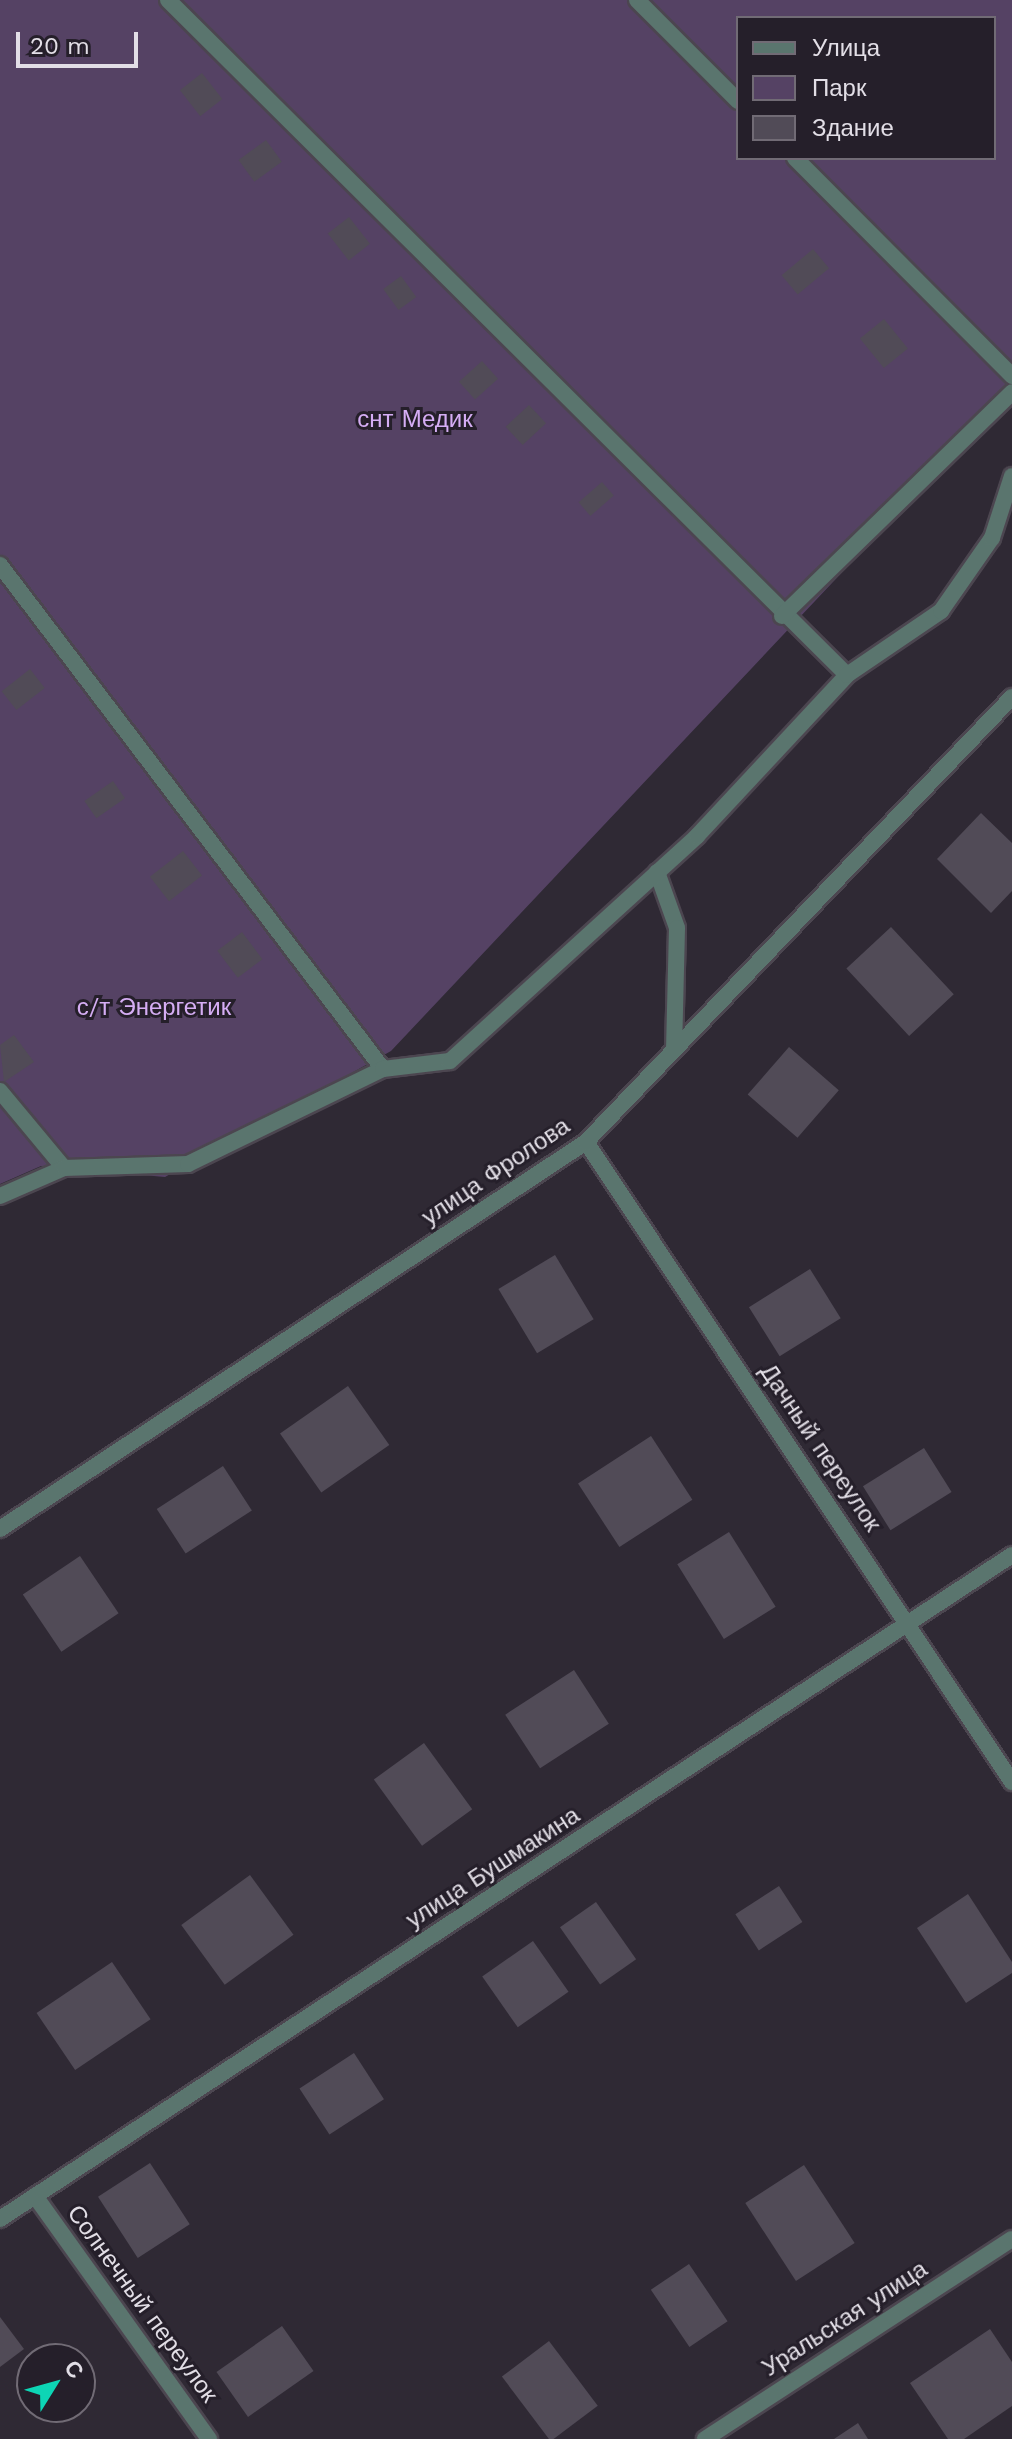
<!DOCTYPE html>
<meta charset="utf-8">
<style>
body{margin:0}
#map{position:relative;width:1012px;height:2439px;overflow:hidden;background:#2f2934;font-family:"Work Sans",sans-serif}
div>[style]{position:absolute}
.green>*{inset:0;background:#554264}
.building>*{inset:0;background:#514b57;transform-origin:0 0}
.roads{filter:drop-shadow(2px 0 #4c4650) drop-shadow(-2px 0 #4c4650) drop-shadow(0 2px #4c4650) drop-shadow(0 -2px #4c4650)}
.service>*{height:16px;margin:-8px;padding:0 8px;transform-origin:8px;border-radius:8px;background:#5a756e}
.minor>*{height:16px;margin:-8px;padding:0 8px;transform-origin:8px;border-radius:8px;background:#5a756e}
span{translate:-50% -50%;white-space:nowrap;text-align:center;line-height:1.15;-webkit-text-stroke:6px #251f2a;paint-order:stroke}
.park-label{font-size:24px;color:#d5adf4}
.street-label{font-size:24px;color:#e2dee6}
.legend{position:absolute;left:736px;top:16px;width:260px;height:144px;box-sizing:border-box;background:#251f2a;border:2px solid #716b75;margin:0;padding:10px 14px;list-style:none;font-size:24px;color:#e2dee6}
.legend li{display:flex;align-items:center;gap:16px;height:40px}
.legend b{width:40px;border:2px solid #716b75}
.north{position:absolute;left:16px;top:2343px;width:80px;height:80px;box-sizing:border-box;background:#251f2a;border:2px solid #716b75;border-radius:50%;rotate:53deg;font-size:22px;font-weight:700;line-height:32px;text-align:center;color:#e2dee6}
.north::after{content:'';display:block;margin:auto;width:28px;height:36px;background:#0dd5b5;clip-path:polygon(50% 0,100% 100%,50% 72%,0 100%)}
.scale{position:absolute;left:16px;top:32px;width:122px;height:36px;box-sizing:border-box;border:4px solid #e2dee6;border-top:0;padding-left:10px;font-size:24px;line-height:28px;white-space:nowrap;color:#e2dee6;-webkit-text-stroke:6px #251f2a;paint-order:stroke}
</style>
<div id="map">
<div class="green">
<i style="clip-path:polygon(evenodd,0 0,1012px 0,1012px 392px,391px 1051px,165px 1177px,41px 1166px,0 1184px,0 0,738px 18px,994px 18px,994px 158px,738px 158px,738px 18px)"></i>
</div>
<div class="building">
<i style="left:202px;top:73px;width:33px;height:28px;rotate:52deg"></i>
<i style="left:266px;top:140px;width:27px;height:34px;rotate:54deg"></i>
<i style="left:349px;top:217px;width:34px;height:27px;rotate:52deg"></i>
<i style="left:813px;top:249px;width:25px;height:41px;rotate:50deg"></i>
<i style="left:401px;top:276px;width:26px;height:22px;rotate:54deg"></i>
<i style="left:884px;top:319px;width:38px;height:31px;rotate:51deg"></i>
<i style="left:482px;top:361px;width:24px;height:31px;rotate:48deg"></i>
<i style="left:529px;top:405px;width:25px;height:32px;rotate:47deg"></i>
<i style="left:602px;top:482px;width:18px;height:31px;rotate:49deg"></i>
<i style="left:30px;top:669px;width:24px;height:36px;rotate:52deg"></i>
<i style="left:113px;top:781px;width:21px;height:35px;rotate:55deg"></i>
<i style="clip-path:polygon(981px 813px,1012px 843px,1012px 891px,991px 913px,937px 859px)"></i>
<i style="left:183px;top:851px;width:31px;height:42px;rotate:52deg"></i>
<i style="left:891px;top:927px;width:92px;height:61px;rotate:47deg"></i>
<i style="left:242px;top:932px;width:34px;height:31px;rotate:53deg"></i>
<i style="clip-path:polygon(14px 1035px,34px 1062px,4px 1082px,0 1045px)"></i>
<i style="left:789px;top:1047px;width:66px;height:63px;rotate:41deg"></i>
<i style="left:555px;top:1255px;width:75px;height:66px;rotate:59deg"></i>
<i style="left:810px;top:1269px;width:58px;height:72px;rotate:58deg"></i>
<i style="left:348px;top:1386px;width:72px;height:83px;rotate:55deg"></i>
<i style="left:651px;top:1436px;width:76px;height:87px;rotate:57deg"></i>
<i style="left:924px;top:1448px;width:52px;height:72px;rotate:58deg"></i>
<i style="left:223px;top:1466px;width:53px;height:79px;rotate:57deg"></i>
<i style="left:729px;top:1532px;width:88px;height:61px;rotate:58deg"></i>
<i style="left:80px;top:1556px;width:69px;height:69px;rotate:56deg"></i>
<i style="left:574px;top:1670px;width:64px;height:82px;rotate:57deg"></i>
<i style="left:424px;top:1743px;width:82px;height:62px;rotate:54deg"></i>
<i style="left:250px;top:1875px;width:74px;height:85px;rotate:54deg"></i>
<i style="left:779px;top:1886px;width:43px;height:52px;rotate:57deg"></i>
<i style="clip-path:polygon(968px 1894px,1012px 1962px,1012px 1973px,966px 2003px,917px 1928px)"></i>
<i style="left:596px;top:1902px;width:70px;height:44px;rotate:55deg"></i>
<i style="left:533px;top:1941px;width:62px;height:62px;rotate:55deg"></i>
<i style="left:112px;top:1962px;width:69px;height:91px;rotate:56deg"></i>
<i style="left:354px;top:2053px;width:55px;height:65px;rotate:57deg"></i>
<i style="left:150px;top:2163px;width:73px;height:62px;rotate:57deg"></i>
<i style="left:804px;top:2165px;width:93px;height:70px;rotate:57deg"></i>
<i style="left:689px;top:2264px;width:69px;height:46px;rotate:56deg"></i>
<i style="clip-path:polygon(0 2317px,24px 2349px,0 2367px)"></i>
<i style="left:282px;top:2326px;width:55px;height:80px;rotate:55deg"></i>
<i style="clip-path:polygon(990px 2329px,1012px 2362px,1012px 2406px,964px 2439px,948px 2439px,910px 2383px)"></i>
<i style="left:549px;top:2341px;width:81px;height:59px;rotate:53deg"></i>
<i style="clip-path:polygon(858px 2423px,868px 2439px,834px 2439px)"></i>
</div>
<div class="roads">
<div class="service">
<i style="left:168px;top:0;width:957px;rotate:44.83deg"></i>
<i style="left:637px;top:0;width:143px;rotate:45deg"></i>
<i style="left:795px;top:158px;width:308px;rotate:45.1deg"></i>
<i style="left:0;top:565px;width:633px;rotate:52.77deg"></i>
<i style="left:782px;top:616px;width:321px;rotate:-44.2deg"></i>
<i style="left:657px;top:872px;width:59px;rotate:70.3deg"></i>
<i style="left:677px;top:928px;width:122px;rotate:91.4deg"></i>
<i style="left:0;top:1091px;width:100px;rotate:50.3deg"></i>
<i style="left:0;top:1196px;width:70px;rotate:-23.6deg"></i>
<i style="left:64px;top:1168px;width:124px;rotate:-1.8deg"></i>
<i style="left:188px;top:1164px;width:217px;rotate:-26deg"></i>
<i style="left:383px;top:1069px;width:67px;rotate:-6.8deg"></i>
<i style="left:450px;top:1061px;width:334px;rotate:-42.3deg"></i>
<i style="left:697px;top:836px;width:220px;rotate:-47deg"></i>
<i style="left:847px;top:675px;width:114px;rotate:-34.2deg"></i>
<i style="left:941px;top:611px;width:89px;rotate:-55.1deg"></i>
<i style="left:992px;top:538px;width:65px;rotate:-72.1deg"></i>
</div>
<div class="minor">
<i style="left:586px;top:1142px;width:769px;rotate:56.35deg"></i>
<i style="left:0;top:1529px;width:702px;rotate:-33.44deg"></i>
<i style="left:586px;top:1142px;width:616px;rotate:-46.25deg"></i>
<i style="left:35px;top:2196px;width:299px;rotate:54.4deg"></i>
<i style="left:0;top:2219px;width:1210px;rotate:-33.27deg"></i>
<i style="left:705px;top:2439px;width:366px;rotate:-33.1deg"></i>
</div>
</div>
<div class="park-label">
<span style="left:415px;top:420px">снт Медик</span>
<span style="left:154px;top:1008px">с/т Энергетик</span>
</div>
<div class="street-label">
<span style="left:496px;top:1172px;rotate:-34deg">улица Фролова</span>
<span style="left:820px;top:1448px;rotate:56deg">Дачный переулок</span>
<span style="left:493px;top:1868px;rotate:-33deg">улица Бушмакина</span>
<span style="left:142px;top:2304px;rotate:54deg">Солнечный переулок</span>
<span style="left:845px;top:2319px;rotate:-33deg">Уральская улица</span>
</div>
<ul class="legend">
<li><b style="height:10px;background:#5a756e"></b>Улица</li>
<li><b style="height:22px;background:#554264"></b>Парк</li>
<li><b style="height:22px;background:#514b57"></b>Здание</li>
</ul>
<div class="north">С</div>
<div class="scale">20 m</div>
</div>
